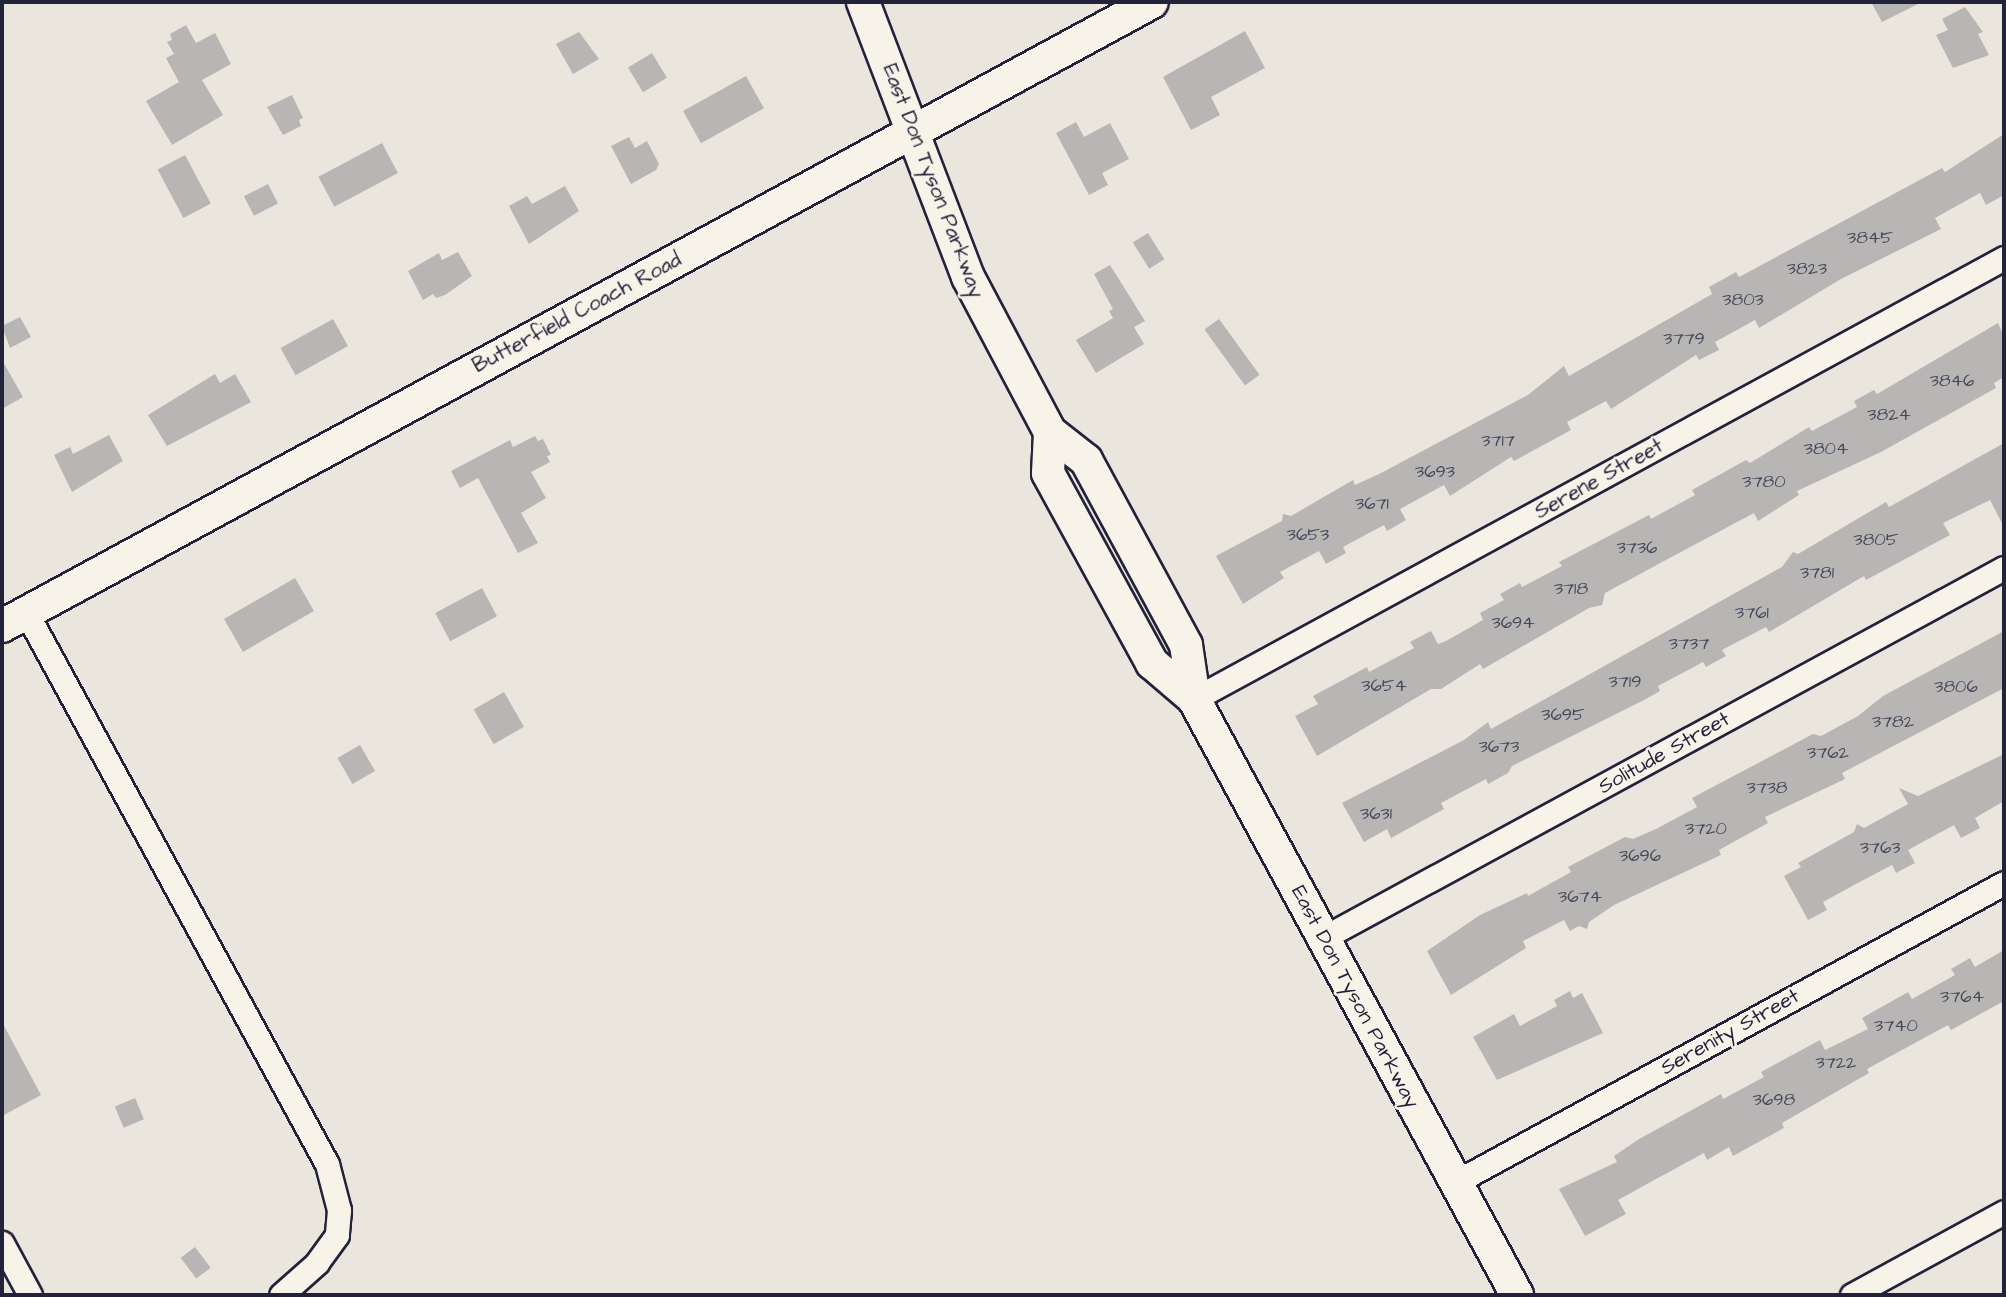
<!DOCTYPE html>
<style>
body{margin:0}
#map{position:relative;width:2006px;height:1297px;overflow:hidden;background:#eae6de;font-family:"Architects Daughter",sans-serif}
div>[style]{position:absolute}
.building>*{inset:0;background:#b8b6b5;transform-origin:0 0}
.roads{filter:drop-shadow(2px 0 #22223b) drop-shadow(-2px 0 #22223b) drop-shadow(0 2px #22223b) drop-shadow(0 -2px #22223b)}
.street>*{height:23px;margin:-11.5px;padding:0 11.5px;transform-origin:11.5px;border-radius:11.5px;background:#f7f3e8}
.secondary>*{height:32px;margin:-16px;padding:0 16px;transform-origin:16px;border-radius:16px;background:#f7f3e8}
span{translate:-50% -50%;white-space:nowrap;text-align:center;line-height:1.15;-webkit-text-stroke:5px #f7f3e8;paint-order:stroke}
.number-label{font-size:18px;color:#48475a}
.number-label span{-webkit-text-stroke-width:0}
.street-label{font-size:21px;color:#22223b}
.frame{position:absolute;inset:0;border:4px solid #22223b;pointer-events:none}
</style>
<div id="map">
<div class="building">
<i style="clip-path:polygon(1871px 2px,1922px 2px,1882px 22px)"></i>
<i style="clip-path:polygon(1965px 7px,1983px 32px,1978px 34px,1989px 55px,1953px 68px,1936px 35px,1948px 30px,1942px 19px)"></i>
<i style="clip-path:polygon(186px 25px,196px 43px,215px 33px,231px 64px,202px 80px,223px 115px,172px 145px,146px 101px,179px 82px,166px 58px,174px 54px,167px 42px,172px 40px,170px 34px)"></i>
<i style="clip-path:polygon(1245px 31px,1265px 68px,1211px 97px,1220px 115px,1191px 130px,1163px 77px)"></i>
<i style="clip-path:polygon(579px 32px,599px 59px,573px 74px,556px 44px)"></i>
<i style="left:652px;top:53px;width:29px;height:28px;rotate:59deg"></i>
<i style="left:746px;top:76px;width:37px;height:72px;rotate:61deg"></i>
<i style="clip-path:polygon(292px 95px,303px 118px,299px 120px,301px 126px,283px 135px,267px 107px)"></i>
<i style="clip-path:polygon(1076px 122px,1084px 137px,1110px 123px,1129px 159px,1102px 173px,1108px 185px,1089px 195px,1056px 133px)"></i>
<i style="clip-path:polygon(2004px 134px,2004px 195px,1986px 205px,1980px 193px,1935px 218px,1941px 229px,1841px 279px,1759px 328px,1755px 320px,1715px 342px,1719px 350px,1699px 360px,1696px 355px,1611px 409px,1606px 401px,1567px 422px,1571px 430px,1514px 461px,1511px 457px,1450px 496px,1444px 485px,1400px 509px,1406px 520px,1387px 531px,1384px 525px,1343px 547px,1346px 553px,1326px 564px,1319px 551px,1280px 572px,1284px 578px,1243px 604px,1216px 556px,1282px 521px,1283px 514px,1291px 516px,1353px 480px,1355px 485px,1381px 473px,1528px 395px,1564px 366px,1569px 376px,1712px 294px,1709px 287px,1736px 272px,1739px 277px,1942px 168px,1945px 172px)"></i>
<i style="clip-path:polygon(629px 137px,635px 148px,647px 141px,659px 164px,656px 170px,631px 184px,611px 146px)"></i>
<i style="left:382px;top:143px;width:34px;height:72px;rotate:62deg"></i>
<i style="left:185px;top:155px;width:55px;height:31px;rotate:62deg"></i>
<i style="left:268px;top:184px;width:22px;height:27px;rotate:63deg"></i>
<i style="clip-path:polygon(565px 186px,579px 211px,529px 244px,509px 206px,527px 196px,532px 204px)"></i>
<i style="left:1148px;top:233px;width:31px;height:18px;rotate:58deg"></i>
<i style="clip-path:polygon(458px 252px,472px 276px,445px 295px,436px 298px,433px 294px,423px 300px,408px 271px,439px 253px,442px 260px)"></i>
<i style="clip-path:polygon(1110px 265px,1145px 321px,1134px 327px,1144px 344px,1096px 373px,1076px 340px,1113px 318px,1109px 311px,1113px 309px,1094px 274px)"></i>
<i style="clip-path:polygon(20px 317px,31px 337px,10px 348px,2px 326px)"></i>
<i style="left:333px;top:319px;width:31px;height:60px;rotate:61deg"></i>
<i style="left:1219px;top:319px;width:69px;height:18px;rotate:54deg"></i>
<i style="clip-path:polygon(1998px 323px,2004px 336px,2004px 377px,1994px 383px,1996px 388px,1881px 452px,1797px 491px,1799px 495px,1758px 521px,1754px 513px,1664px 561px,1605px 593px,1602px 605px,1589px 608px,1483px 669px,1480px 664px,1441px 689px,1431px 689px,1317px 756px,1295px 716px,1318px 704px,1313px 696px,1367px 667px,1369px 672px,1414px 648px,1410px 642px,1431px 631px,1438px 644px,1446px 641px,1483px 620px,1480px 613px,1504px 600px,1500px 594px,1520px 583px,1522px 587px,1562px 566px,1559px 562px,1649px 515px,1651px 519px,1695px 495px,1692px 490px,1746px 460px,1750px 463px,1809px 427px,1812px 431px,1857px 407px,1854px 401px,1874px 390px,1877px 394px)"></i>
<i style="clip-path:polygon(2px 360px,23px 397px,2px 409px)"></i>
<i style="clip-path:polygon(215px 374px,220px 383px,235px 374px,251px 402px,167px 446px,148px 415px)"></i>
<i style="clip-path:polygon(109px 435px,123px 461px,72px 492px,54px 455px,70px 447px,73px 454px)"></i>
<i style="clip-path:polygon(535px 436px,538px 441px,543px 439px,551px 455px,547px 456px,550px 462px,531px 472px,546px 498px,521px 513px,538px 543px,518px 553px,478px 478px,460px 488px,451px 471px,510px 440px,513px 447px)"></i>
<i style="clip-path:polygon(2004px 443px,2004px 527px,1990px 500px,1943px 523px,1950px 535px,1866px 580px,1864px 576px,1769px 632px,1766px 627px,1722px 650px,1726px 656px,1706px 667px,1703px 662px,1658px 686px,1660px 691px,1644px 700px,1512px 766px,1508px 773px,1488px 784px,1486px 779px,1441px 803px,1444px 809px,1391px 838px,1387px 829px,1364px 842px,1342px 803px,1464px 740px,1488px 722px,1491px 729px,1782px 567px,1793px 552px,1798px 554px,1886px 502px,1889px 507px)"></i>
<i style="left:295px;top:578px;width:38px;height:82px;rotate:60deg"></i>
<i style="left:482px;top:588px;width:32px;height:53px;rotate:62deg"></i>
<i style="clip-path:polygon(2004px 631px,2004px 688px,1842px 773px,1845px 779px,1765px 817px,1768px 823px,1719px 850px,1721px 855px,1614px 905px,1589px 922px,1587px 929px,1579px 926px,1570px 931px,1564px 920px,1523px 941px,1526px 948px,1451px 995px,1427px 951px,1480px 915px,1527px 893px,1528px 896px,1571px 872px,1568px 867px,1625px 837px,1633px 839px,1656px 829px,1697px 807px,1692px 798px,1813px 734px,1821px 736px,1858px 716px,1883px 696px)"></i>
<i style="left:504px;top:692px;width:40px;height:35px;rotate:60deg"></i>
<i style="left:360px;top:745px;width:30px;height:26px;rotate:60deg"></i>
<i style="clip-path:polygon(2004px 754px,2004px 801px,1975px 818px,1980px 828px,1961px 838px,1954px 825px,1908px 850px,1915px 863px,1896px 873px,1892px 865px,1854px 885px,1823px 902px,1827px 910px,1808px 920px,1784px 876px,1801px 867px,1798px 863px,1854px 832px,1857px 824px,1864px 828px,1908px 804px,1899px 788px,1918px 796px)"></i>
<i style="clip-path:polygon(2004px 950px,2004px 1001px,1951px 1030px,1948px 1025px,1867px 1069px,1869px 1073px,1782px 1123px,1784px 1128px,1733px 1156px,1729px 1147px,1707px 1160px,1704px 1153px,1656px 1179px,1618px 1200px,1626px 1214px,1585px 1236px,1559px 1189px,1617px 1162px,1614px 1156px,1639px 1139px,1721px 1094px,1723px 1099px,1764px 1077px,1761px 1072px,1820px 1040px,1825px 1050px,1868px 1029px,1862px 1018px,1908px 992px,1912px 999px,1955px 975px,1951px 969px,1970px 958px,1975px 967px)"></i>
<i style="clip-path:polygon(1570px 991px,1573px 998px,1582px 993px,1603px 1033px,1497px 1080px,1473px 1037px,1514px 1014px,1520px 1026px,1557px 1006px,1554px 1000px)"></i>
<i style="clip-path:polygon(2px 1022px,41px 1095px,2px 1116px)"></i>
<i style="left:135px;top:1098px;width:23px;height:22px;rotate:67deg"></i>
<i style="left:195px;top:1247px;width:26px;height:18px;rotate:53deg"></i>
</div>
<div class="roads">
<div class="street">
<i style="left:26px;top:612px;width:629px;rotate:61.4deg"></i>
<i style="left:327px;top:1164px;width:48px;rotate:75.4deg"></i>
<i style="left:339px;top:1210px;width:25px;rotate:95deg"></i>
<i style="left:337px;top:1235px;width:34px;rotate:126deg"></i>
<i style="left:317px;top:1263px;width:48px;rotate:138.4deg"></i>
<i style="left:1194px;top:699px;width:922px;rotate:-28.57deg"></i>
<i style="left:1323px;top:938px;width:775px;rotate:-28.52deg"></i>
<i style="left:1456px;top:1182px;width:624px;rotate:-28.62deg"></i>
<i style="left:2px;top:1243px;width:59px;rotate:61.7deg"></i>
<i style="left:1852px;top:1295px;width:173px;rotate:-28.6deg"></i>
</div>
<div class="secondary">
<i style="left:863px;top:2px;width:294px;rotate:69.1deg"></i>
<i style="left:968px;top:277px;width:175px;rotate:62.1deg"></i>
<i style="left:1050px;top:432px;width:46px;rotate:37.9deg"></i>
<i style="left:1086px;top:460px;width:210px;rotate:61.6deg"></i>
<i style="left:1186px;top:645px;width:55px;rotate:81.6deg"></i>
<i style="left:1050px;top:432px;width:41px;rotate:92.8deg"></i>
<i style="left:1048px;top:473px;width:217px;rotate:61.3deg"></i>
<i style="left:1152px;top:663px;width:55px;rotate:40.6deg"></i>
<i style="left:1194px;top:699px;width:678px;rotate:61.54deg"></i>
<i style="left:2px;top:626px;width:1308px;rotate:-28.48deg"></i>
</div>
</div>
<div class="number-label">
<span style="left:1870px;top:238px">3845</span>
<span style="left:1807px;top:269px">3823</span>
<span style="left:1743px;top:300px">3803</span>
<span style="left:1684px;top:339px">3779</span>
<span style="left:1952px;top:381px">3846</span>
<span style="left:1889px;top:415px">3824</span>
<span style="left:1498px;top:441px">3717</span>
<span style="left:1826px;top:449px">3804</span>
<span style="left:1435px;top:472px">3693</span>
<span style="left:1764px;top:482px">3780</span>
<span style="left:1372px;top:504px">3671</span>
<span style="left:1308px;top:535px">3653</span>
<span style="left:1876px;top:540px">3805</span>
<span style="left:1637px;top:548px">3736</span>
<span style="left:1817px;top:573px">3781</span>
<span style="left:1571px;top:589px">3718</span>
<span style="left:1752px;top:613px">3761</span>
<span style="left:1513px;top:623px">3694</span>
<span style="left:1689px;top:644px">3737</span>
<span style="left:1625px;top:682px">3719</span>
<span style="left:1384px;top:686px">3654</span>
<span style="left:1956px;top:687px">3806</span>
<span style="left:1563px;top:715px">3695</span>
<span style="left:1893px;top:722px">3782</span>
<span style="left:1499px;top:747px">3673</span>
<span style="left:1828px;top:753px">3762</span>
<span style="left:1767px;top:788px">3738</span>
<span style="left:1376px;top:814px">3631</span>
<span style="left:1706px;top:829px">3720</span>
<span style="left:1880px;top:848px">3763</span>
<span style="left:1640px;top:856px">3696</span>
<span style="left:1580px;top:897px">3674</span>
<span style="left:1962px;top:997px">3764</span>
<span style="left:1896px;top:1026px">3740</span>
<span style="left:1836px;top:1063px">3722</span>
<span style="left:1774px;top:1100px">3698</span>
</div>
<div class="street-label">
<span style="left:933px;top:181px;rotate:69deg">East Don Tyson Parkway</span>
<span style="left:577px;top:313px;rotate:-28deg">Butterfield Coach Road</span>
<span style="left:1599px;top:479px;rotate:-29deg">Serene Street</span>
<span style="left:1664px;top:753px;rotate:-29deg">Solitude Street</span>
<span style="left:1355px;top:997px;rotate:62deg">East Don Tyson Parkway</span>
<span style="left:1730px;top:1032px;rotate:-29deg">Serenity Street</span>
</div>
<div class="frame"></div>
</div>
